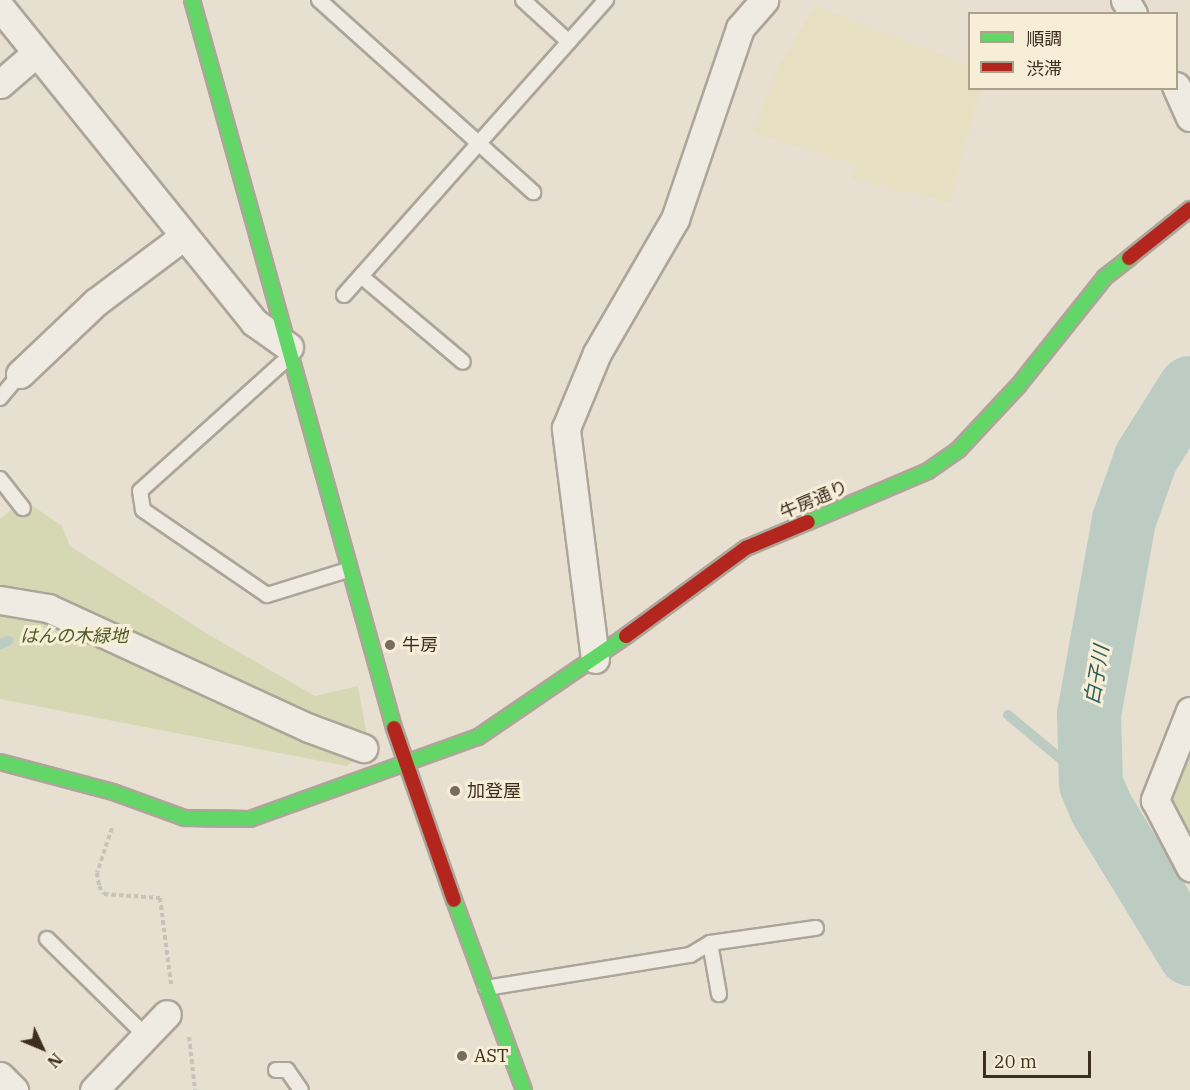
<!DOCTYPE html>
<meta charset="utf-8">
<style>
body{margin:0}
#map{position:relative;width:1190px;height:1090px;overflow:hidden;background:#e7e0d1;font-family:"IBM Plex Serif","Noto Sans JP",serif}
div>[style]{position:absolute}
.farmland>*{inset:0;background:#e6dfc2}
.green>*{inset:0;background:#d6d7b3}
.stream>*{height:10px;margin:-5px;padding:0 5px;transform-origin:5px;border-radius:5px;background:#bcccc2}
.river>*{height:64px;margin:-32px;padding:0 32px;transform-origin:32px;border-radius:32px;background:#bcccc2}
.path>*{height:4px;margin-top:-2px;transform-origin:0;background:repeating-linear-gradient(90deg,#c8c2b9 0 4.5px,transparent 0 7.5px)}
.roads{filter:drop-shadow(2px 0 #ada599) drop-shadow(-2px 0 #ada599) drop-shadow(0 2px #ada599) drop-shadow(0 -2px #ada599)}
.lane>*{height:14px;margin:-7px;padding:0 7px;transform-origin:7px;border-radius:7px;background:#efebe3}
.street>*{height:27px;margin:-13.5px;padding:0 13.5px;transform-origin:13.5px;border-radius:13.5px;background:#efebe3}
.fast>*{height:14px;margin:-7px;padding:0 7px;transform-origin:7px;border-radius:7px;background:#63d668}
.jam>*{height:14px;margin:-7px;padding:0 7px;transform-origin:7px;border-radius:7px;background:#b3261e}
.dots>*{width:16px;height:16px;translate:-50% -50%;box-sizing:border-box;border:3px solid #f7eed8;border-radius:50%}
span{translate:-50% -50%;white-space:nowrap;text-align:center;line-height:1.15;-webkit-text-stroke:6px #f7eed8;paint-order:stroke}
.street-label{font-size:18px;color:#3d2e20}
.park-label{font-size:18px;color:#4d5a26;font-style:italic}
.poi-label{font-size:18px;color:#3d2e20}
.left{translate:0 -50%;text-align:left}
.water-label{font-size:20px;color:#2f5d5a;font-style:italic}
.legend{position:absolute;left:968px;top:12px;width:210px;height:78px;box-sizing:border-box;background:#f7eed8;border:2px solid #ada18e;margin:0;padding:8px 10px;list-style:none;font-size:18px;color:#3d2e20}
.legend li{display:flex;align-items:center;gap:12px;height:30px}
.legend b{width:30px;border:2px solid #ada18e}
.north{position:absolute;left:12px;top:1018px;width:60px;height:60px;-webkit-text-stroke:4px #f7eed8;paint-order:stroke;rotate:134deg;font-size:16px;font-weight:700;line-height:24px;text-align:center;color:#3d2e20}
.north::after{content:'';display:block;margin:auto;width:21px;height:27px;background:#3d2e20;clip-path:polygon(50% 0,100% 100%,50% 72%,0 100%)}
.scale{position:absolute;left:983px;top:1051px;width:108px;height:27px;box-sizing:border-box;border:3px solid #3d2e20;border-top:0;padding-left:8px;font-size:18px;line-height:21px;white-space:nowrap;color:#3d2e20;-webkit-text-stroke:4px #f7eed8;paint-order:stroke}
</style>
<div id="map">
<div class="farmland">
<i style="clip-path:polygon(815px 6px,969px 65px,970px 88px,980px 89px,950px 203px,853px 179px,856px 165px,752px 132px,779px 66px)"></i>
</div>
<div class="green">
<i style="clip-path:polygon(30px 504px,62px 526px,70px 546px,206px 633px,315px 696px,358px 686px,369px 747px,347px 766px,0 699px,0 519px,16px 506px)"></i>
<i style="clip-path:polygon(1190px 749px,1190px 834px,1170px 794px)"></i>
</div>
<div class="stream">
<i style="left:0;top:644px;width:9px;rotate:-21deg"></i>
<i style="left:1008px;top:715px;width:108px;rotate:39.7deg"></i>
</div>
<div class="river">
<i style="left:1190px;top:388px;width:83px;rotate:122.2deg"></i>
<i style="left:1146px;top:458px;width:66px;rotate:109.5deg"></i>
<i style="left:1124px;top:520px;width:197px;rotate:100.2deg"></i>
<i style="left:1089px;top:714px;width:70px;rotate:88.4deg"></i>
<i style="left:1091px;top:784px;width:26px;rotate:67deg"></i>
<i style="left:1101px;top:808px;width:171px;rotate:58.6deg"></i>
</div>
<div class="path">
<i style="left:112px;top:828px;width:47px;rotate:108.4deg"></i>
<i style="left:97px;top:873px;width:13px;rotate:81deg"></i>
<i style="left:99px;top:886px;width:9px;rotate:58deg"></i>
<i style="left:104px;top:894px;width:56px;rotate:4.1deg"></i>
<i style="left:160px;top:898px;width:87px;rotate:82.7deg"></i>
<i style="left:189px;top:1037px;width:53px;rotate:83.5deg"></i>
</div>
<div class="roads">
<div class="lane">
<i style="left:319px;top:0;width:288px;rotate:41.9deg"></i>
<i style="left:523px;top:0;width:62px;rotate:42.4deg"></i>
<i style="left:361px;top:276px;width:133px;rotate:40.1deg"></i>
<i style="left:344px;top:295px;width:395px;rotate:-48.4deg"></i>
<i style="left:291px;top:355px;width:203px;rotate:138deg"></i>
<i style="left:140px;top:491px;width:19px;rotate:81deg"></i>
<i style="left:143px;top:510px;width:150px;rotate:34.4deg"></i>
<i style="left:267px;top:595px;width:85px;rotate:-17.2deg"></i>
<i style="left:0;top:398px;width:31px;rotate:-50deg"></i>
<i style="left:0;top:479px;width:37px;rotate:52deg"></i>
<i style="left:47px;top:939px;width:139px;rotate:44.4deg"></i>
<i style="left:710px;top:943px;width:52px;rotate:80deg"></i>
<i style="left:486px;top:988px;width:207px;rotate:-9.2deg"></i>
<i style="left:690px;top:955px;width:23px;rotate:-31deg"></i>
<i style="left:710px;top:943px;width:107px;rotate:-8.1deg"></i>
<i style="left:276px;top:1070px;width:11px"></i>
<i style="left:287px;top:1070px;width:24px;rotate:55deg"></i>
</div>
<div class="street">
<i style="left:1125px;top:0;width:16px;rotate:60deg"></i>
<i style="left:0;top:7px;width:405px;rotate:51.1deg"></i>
<i style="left:254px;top:322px;width:43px;rotate:35.5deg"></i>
<i style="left:0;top:84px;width:46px;rotate:-40.6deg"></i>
<i style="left:1176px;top:86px;width:34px;rotate:66deg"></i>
<i style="left:20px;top:374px;width:105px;rotate:-43.5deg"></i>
<i style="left:96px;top:302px;width:110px;rotate:-36.9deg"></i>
<i style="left:0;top:600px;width:49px;rotate:9.5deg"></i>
<i style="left:48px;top:608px;width:287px;rotate:24.7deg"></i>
<i style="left:309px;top:728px;width:58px;rotate:20.3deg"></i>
<i style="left:595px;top:659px;width:233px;rotate:-97.2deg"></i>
<i style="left:566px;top:428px;width:81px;rotate:-67.5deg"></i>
<i style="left:597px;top:353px;width:155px;rotate:-59.8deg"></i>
<i style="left:675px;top:219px;width:202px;rotate:-71.2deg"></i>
<i style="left:740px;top:28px;width:37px;rotate:-49deg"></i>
<i style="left:1190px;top:711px;width:96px;rotate:111.5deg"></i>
<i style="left:1155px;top:800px;width:76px;rotate:62.4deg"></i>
<i style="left:0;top:1076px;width:20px;rotate:45deg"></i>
<i style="left:94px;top:1090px;width:105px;rotate:-46.2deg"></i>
</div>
<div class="fast">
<i style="left:192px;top:0;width:756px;rotate:74.49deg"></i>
<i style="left:808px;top:522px;width:130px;rotate:-23deg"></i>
<i style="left:928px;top:471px;width:38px;rotate:-35deg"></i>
<i style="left:959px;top:449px;width:86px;rotate:-46.9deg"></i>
<i style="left:1018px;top:386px;width:139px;rotate:-51.4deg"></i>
<i style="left:1105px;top:277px;width:31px;rotate:-38deg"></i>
<i style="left:0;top:762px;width:117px;rotate:14.9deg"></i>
<i style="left:113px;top:792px;width:77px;rotate:19.9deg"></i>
<i style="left:185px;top:818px;width:65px;rotate:0.9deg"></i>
<i style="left:250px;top:819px;width:242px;rotate:-19.8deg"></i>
<i style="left:478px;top:737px;width:179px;rotate:-34.3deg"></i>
<i style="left:454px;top:900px;width:202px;rotate:69.8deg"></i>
</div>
<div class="jam">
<i style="left:1129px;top:258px;width:78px;rotate:-38.8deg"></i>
<i style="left:626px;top:636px;width:149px;rotate:-36.3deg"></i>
<i style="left:746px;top:548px;width:67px;rotate:-22.8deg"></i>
<i style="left:394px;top:728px;width:182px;rotate:70.8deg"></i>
</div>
</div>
<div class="dots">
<i style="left:390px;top:645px;background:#786c5e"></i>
<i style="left:455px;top:791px;background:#786c5e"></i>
<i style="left:462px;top:1056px;background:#786c5e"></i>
</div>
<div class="street-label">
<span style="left:814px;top:500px;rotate:-23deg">牛房通り</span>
</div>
<div class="park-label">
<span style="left:74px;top:636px">はんの木緑地</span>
</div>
<div class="poi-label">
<span class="left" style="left:402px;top:645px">牛房</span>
<span class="left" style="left:467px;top:791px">加登屋</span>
<span class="left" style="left:474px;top:1056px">AST</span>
</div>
<div class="water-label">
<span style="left:1096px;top:675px;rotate:-80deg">白子川</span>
</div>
<ul class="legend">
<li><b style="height:8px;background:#63d668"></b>順調</li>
<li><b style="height:8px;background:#b3261e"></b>渋滞</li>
</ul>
<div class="north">N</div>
<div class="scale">20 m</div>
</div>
